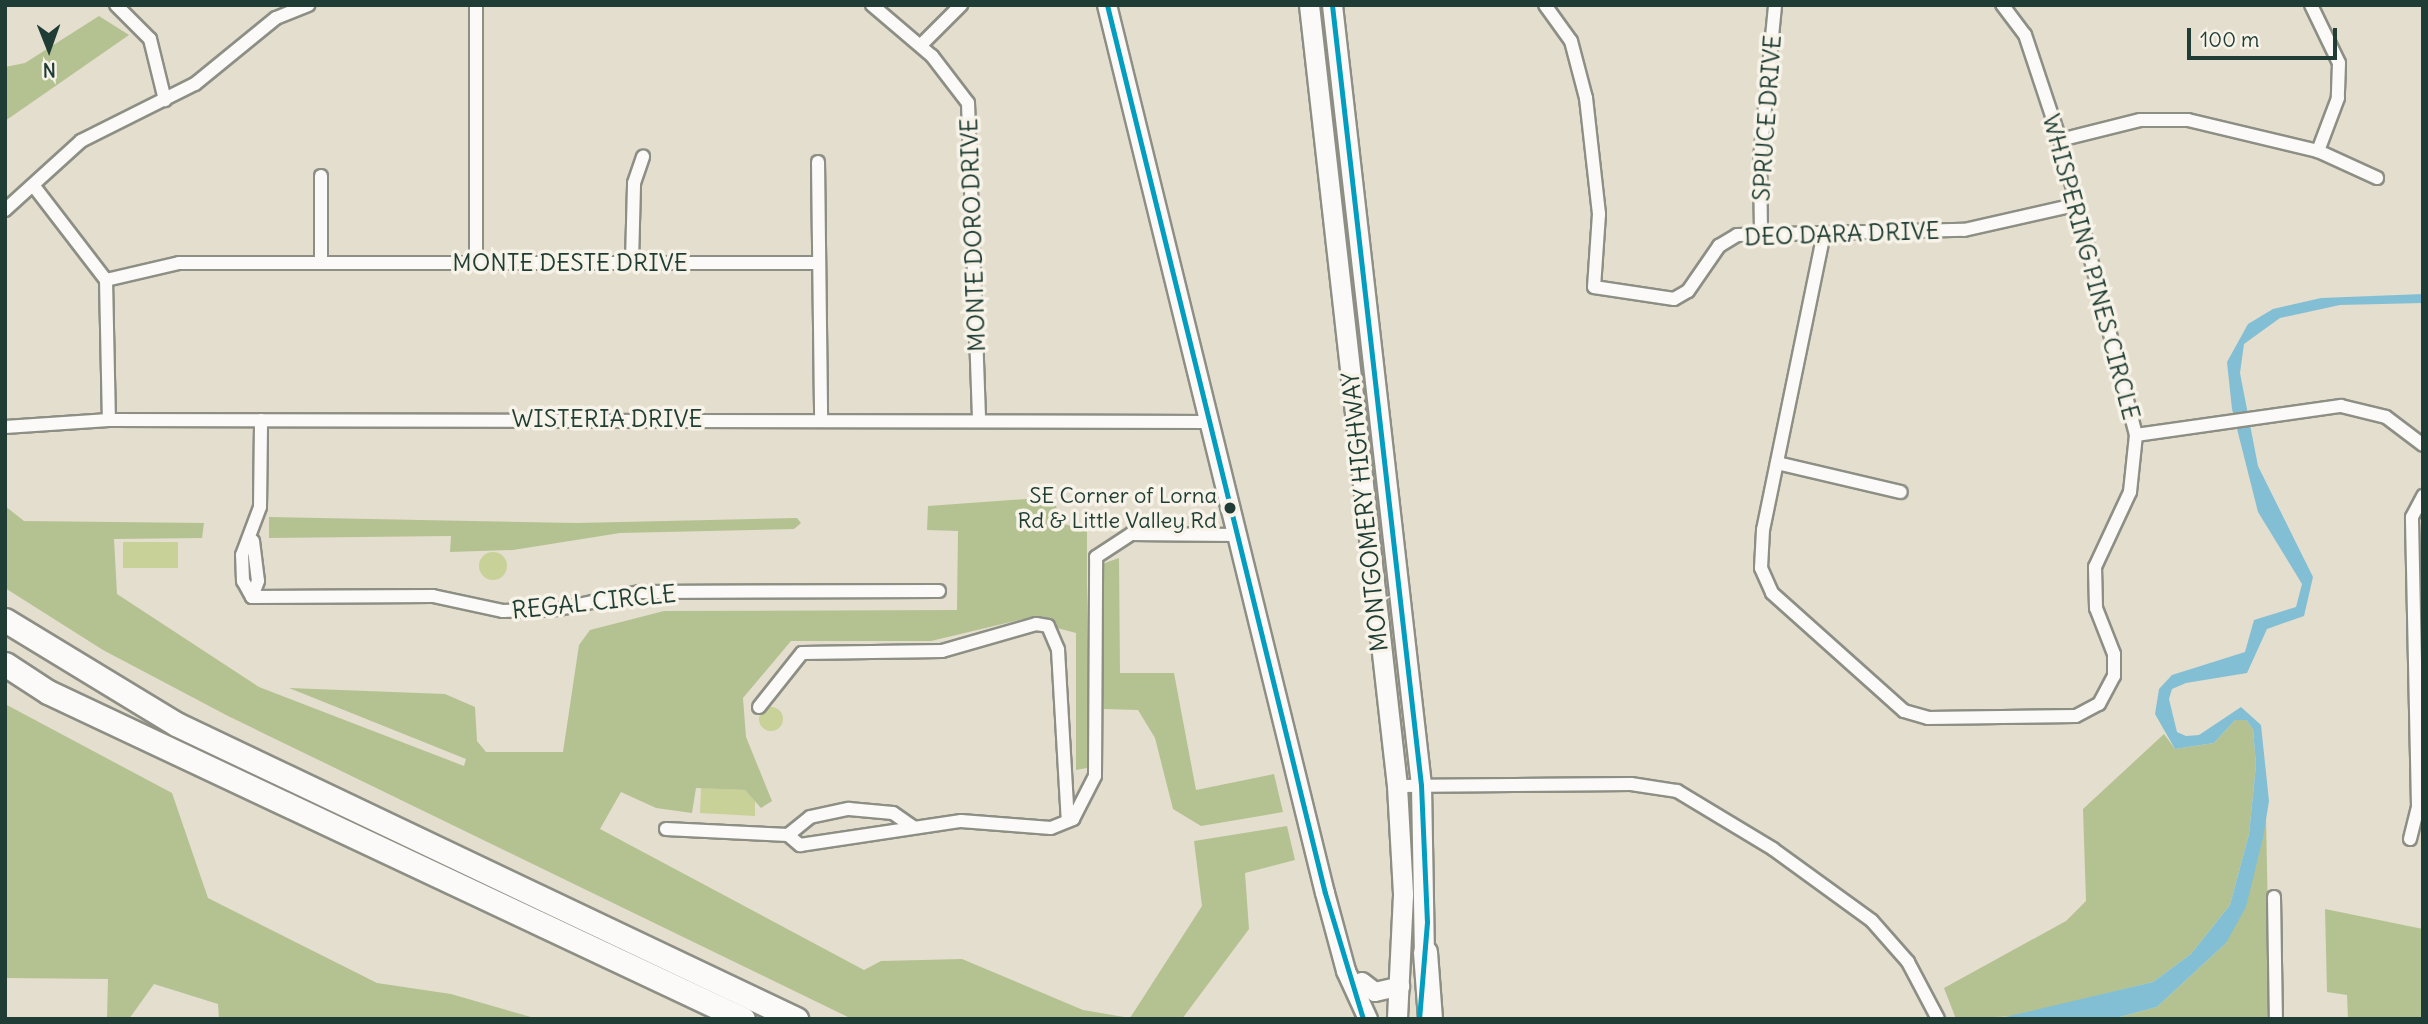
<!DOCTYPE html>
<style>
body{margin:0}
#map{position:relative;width:2428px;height:1024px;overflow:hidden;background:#e4dece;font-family:Delius,sans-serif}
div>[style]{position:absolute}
.green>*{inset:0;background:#c8d198;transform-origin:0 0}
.round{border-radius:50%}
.forest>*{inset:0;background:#b4c291}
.water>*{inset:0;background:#83bfd4}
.roads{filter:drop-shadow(2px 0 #8d8f85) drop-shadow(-2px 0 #8d8f85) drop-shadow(0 2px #8d8f85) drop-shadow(0 -2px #8d8f85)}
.street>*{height:12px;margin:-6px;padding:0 6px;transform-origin:6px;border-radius:6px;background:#fbfaf8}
.secondary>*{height:18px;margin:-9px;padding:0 9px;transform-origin:9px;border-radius:9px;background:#fbfaf8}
.primary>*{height:19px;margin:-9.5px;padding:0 9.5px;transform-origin:9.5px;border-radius:9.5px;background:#fbfaf8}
.highway>*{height:23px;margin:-11.5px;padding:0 11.5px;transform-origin:11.5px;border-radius:11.5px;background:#fbfaf8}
.bus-1>*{height:5px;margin:-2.5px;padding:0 2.5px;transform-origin:2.5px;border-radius:2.5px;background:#039ebf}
.dots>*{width:19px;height:19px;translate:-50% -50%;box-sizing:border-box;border:4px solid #f7f3e8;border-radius:50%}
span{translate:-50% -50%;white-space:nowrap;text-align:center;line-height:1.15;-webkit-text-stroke:7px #f7f3e8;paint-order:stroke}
.bus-label{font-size:22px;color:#1f3d34}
.right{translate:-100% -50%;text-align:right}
.street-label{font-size:24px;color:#1f3d34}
.frame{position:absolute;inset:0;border:7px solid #1f3d34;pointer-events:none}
.north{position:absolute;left:14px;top:14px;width:70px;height:70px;-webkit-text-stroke:5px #f7f3e8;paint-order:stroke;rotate:179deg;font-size:19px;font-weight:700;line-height:28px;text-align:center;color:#1f3d34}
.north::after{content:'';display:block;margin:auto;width:24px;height:32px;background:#1f3d34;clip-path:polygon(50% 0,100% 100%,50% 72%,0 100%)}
.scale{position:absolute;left:2187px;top:28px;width:150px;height:32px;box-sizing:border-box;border:4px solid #1f3d34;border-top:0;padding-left:9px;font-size:21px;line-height:24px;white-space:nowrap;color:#1f3d34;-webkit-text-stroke:5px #f7f3e8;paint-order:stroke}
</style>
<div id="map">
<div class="green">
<i style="left:123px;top:542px;width:55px;height:26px"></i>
<i class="round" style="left:479px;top:552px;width:28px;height:28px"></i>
<i class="round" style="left:759px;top:707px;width:24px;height:24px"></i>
<i style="clip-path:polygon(701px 788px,745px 790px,755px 801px,755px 816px,700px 813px)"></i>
</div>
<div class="forest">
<i style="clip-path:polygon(99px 16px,129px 35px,5px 121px,5px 67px,25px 63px)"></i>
<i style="clip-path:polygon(1054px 497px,1060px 523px,1087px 530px,1087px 768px,1076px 770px,1076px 633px,1023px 619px,931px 641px,791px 641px,743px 698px,746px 737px,772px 801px,761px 808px,745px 790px,696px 788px,692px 813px,656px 808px,621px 792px,600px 829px,864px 970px,881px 961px,962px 959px,1083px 1010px,1130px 1018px,1202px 906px,1194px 841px,1287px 826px,1295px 860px,1245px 873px,1249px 929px,1182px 1019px,852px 1019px,228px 716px,103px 650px,5px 588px,5px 506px,24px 521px,204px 523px,202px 538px,114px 539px,117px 594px,259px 687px,464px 766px,466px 759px,289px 688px,445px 694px,475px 707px,477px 741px,486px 752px,563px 752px,579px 645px,590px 630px,664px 611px,957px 610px,958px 531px,927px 530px,928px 506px)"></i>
<i style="clip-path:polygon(269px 517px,577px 523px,797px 518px,801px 523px,794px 529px,620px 533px,513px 550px,450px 552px,451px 536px,269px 538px)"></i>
<i style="clip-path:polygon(1119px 558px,1120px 673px,1174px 673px,1196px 790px,1274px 774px,1283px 812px,1201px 826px,1173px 809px,1155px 738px,1138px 710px,1104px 709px,1100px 585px,1102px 564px)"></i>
<i style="clip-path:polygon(5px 704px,172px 793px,208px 898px,377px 983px,451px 994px,538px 1019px,219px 1019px,218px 1004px,154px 984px,129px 1019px,107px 1018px,108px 979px,5px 978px)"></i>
<i style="clip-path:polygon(2235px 720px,2246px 720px,2253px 729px,2256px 765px,2249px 834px,2230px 905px,2191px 954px,2153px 982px,2016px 1016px,1956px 1019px,1944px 988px,2066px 921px,2086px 901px,2083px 809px,2164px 734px,2175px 749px,2214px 743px)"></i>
<i style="clip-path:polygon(2266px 817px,2270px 1019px,2112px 1019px,2157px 1007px,2226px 943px)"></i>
<i style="clip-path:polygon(2325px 909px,2423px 929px,2423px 1019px,2348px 1019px,2347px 995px,2327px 992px)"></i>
</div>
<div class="water">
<i style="clip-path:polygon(2423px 294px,2423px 303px,2340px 305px,2280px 318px,2244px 344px,2240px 373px,2258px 466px,2313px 577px,2304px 616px,2267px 629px,2247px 673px,2186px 683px,2172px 689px,2169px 699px,2177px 732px,2186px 736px,2199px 735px,2241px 707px,2261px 725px,2269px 801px,2263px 838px,2246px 907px,2226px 943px,2157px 1007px,2112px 1019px,1997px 1019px,2153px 982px,2191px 954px,2230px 905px,2249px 834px,2256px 765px,2253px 729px,2246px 720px,2235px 720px,2214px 743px,2175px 749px,2155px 714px,2159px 689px,2172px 675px,2245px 652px,2254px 620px,2296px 607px,2302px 584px,2258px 512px,2232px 409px,2227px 362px,2248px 324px,2273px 309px,2321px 298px)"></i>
</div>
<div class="roads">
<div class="street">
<i style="left:116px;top:5px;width:48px;rotate:45deg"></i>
<i style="left:150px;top:39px;width:63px;rotate:76.2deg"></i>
<i style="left:872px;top:5px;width:79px;rotate:40.4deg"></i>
<i style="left:932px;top:56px;width:59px;rotate:52.5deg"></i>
<i style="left:968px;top:103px;width:318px;rotate:88deg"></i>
<i style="left:1545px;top:5px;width:44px;rotate:54.2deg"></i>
<i style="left:1571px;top:41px;width:59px;rotate:75.3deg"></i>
<i style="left:1586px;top:98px;width:117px;rotate:83.6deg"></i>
<i style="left:1599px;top:214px;width:73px;rotate:93.9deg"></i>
<i style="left:1594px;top:287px;width:81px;rotate:8.5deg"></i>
<i style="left:1674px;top:299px;width:16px;rotate:-30deg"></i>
<i style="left:1688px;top:291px;width:55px;rotate:-55.4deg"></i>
<i style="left:1719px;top:246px;width:21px;rotate:-31deg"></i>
<i style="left:1737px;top:235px;width:227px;rotate:-1.3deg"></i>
<i style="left:1964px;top:230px;width:114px;rotate:-12.7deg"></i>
<i style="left:2311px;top:5px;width:64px;rotate:64.2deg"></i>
<i style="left:2339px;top:63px;width:35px;rotate:92deg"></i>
<i style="left:2338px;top:98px;width:57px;rotate:110.7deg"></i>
<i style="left:921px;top:45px;width:57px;rotate:-45deg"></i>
<i style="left:2060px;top:140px;width:82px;rotate:-14deg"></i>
<i style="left:2140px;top:120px;width:48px"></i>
<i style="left:2188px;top:120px;width:134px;rotate:13.4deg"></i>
<i style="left:2318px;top:151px;width:65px;rotate:24.6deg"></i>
<i style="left:818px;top:162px;width:256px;rotate:89.3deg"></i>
<i style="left:321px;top:176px;width:85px;rotate:90deg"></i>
<i style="left:33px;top:185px;width:120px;rotate:52.5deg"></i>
<i style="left:106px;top:280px;width:140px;rotate:88.8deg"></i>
<i style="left:5px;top:210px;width:103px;rotate:-42.2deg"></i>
<i style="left:81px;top:141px;width:127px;rotate:-26.6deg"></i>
<i style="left:195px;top:84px;width:104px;rotate:-39.2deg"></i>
<i style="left:276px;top:18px;width:35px;rotate:-22deg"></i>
<i style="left:1761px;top:232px;width:73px;rotate:-90.8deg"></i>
<i style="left:1760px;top:159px;width:155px;rotate:-84.4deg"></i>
<i style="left:1824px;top:233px;width:303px;rotate:101.6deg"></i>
<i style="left:1763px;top:530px;width:38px;rotate:93deg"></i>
<i style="left:1761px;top:568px;width:27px;rotate:66deg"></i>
<i style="left:1772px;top:593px;width:177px;rotate:41.8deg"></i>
<i style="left:1904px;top:711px;width:25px;rotate:16deg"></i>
<i style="left:1928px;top:718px;width:148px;rotate:-0.8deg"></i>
<i style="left:2076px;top:716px;width:26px;rotate:-28deg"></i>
<i style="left:2099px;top:704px;width:32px;rotate:-62deg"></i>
<i style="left:2114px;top:676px;width:22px;rotate:-90deg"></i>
<i style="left:2114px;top:654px;width:49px;rotate:-111.4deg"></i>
<i style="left:2096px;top:608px;width:41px;rotate:-91.4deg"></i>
<i style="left:2095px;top:567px;width:83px;rotate:-65deg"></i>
<i style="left:2130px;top:492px;width:57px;rotate:-84deg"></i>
<i style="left:2136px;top:435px;width:305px;rotate:-104.4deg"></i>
<i style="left:2060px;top:140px;width:111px;rotate:-108.4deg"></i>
<i style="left:2025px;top:35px;width:38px;rotate:-127deg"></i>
<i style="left:632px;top:262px;width:79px;rotate:-88.5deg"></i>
<i style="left:634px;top:183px;width:28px;rotate:-71deg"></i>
<i style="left:476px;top:263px;width:258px;rotate:-90deg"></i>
<i style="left:106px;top:280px;width:75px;rotate:-13.1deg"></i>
<i style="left:179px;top:263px;width:639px"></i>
<i style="left:5px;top:427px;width:104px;rotate:-3.9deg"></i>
<i style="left:109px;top:420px;width:1100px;rotate:0.1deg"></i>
<i style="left:2136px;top:435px;width:207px;rotate:-8.1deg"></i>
<i style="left:2341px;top:406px;width:46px;rotate:13.7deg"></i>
<i style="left:2386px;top:417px;width:46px;rotate:37.1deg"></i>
<i style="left:1777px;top:463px;width:127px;rotate:13.2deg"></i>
<i style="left:253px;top:541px;width:40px;rotate:82.9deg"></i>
<i style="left:258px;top:581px;width:17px;rotate:111deg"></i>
<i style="left:252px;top:597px;width:18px;rotate:-119deg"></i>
<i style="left:243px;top:581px;width:26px;rotate:-92deg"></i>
<i style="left:242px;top:555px;width:51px;rotate:-69.4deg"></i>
<i style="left:260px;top:507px;width:87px;rotate:-89.3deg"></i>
<i style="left:252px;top:597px;width:181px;rotate:-0.3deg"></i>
<i style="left:433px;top:596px;width:72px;rotate:12.1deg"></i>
<i style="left:503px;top:611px;width:56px;rotate:-2deg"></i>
<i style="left:559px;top:609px;width:83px;rotate:-11.9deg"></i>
<i style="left:640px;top:592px;width:299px;rotate:-0.2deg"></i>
<i style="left:759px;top:707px;width:69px;rotate:-51.5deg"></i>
<i style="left:802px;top:653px;width:140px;rotate:-0.8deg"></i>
<i style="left:942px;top:651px;width:98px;rotate:-16deg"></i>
<i style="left:1036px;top:624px;width:12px;rotate:9deg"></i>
<i style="left:1048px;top:626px;width:26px;rotate:67deg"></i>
<i style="left:1058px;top:650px;width:171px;rotate:86.7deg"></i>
<i style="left:1397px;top:786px;width:234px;rotate:-0.5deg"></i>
<i style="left:1631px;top:784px;width:47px;rotate:8.7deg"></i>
<i style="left:1677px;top:791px;width:112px;rotate:31.1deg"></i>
<i style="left:1773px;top:849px;width:122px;rotate:36deg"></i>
<i style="left:1872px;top:921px;width:55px;rotate:48.7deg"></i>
<i style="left:1908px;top:962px;width:64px;rotate:62.2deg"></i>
<i style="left:666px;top:829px;width:122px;rotate:2.8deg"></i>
<i style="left:788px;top:835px;width:16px;rotate:40deg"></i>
<i style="left:800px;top:845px;width:163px;rotate:-8.5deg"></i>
<i style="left:961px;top:821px;width:90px;rotate:4.4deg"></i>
<i style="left:1051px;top:828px;width:24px;rotate:-22deg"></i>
<i style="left:1073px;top:819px;width:48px;rotate:-62.9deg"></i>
<i style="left:1095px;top:776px;width:219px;rotate:-89.7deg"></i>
<i style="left:1096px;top:557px;width:42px;rotate:-33.3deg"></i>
<i style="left:1131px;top:534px;width:106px;rotate:0.5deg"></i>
<i style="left:788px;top:835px;width:28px;rotate:-39deg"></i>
<i style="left:810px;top:817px;width:40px;rotate:-12deg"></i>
<i style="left:849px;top:809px;width:44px;rotate:5.2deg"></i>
<i style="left:893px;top:813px;width:24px;rotate:35deg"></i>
<i style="left:2410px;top:839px;width:34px;rotate:-76deg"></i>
<i style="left:2418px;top:806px;width:289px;rotate:-91.2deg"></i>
<i style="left:2412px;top:517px;width:24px;rotate:-62deg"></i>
<i style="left:2274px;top:897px;width:122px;rotate:89.1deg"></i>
</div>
<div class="secondary">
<i style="left:1107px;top:5px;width:914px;rotate:76.21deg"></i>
<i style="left:1325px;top:893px;width:81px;rotate:74.9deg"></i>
<i style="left:1346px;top:971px;width:53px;rotate:65.4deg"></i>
<i style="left:1362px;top:982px;width:16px;rotate:38deg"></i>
<i style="left:1375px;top:992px;width:26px;rotate:-13deg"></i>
</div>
<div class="primary">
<i style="left:1309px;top:5px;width:786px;rotate:83.57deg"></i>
<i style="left:1397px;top:786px;width:109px;rotate:86.8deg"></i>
<i style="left:1403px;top:895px;width:124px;rotate:92.8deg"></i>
<i style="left:1332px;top:5px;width:785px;rotate:83.49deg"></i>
<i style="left:1421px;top:785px;width:180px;rotate:89deg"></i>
</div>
<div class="highway">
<i style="left:5px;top:620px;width:200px;rotate:31.3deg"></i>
<i style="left:176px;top:724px;width:687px;rotate:25.45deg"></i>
<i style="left:5px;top:664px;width:51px;rotate:33.1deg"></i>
<i style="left:48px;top:692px;width:768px;rotate:25.2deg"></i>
<i style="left:1425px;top:952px;width:67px;rotate:85.7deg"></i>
</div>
</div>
<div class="bus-1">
<i style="left:1107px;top:5px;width:914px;rotate:76.21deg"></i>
<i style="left:1325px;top:893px;width:132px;rotate:73.2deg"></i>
<i style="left:1332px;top:5px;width:785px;rotate:83.49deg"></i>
<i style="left:1421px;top:785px;width:137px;rotate:87.5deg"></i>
<i style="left:1427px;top:922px;width:97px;rotate:94.7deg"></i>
</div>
<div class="dots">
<i style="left:1230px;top:508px;background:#1f3d34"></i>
</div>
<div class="bus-label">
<span class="right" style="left:1217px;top:508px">SE Corner of Lorna<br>Rd &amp; Little Valley Rd</span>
</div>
<div class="street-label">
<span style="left:1767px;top:118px;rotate:-86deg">SPRUCE DRIVE</span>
<span style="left:1842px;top:234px;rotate:-2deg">DEO DARA DRIVE</span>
<span style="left:973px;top:235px;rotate:-92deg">MONTE DORO DRIVE</span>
<span style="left:570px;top:263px">MONTE DESTE DRIVE</span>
<span style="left:2091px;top:267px;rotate:75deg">WHISPERING PINES CIRCLE</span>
<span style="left:607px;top:419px">WISTERIA DRIVE</span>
<span style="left:1365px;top:512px;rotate:-96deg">MONTGOMERY HIGHWAY</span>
<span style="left:594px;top:602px;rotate:-6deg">REGAL CIRCLE</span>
</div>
<div class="frame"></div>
<div class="north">N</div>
<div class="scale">100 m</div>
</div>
